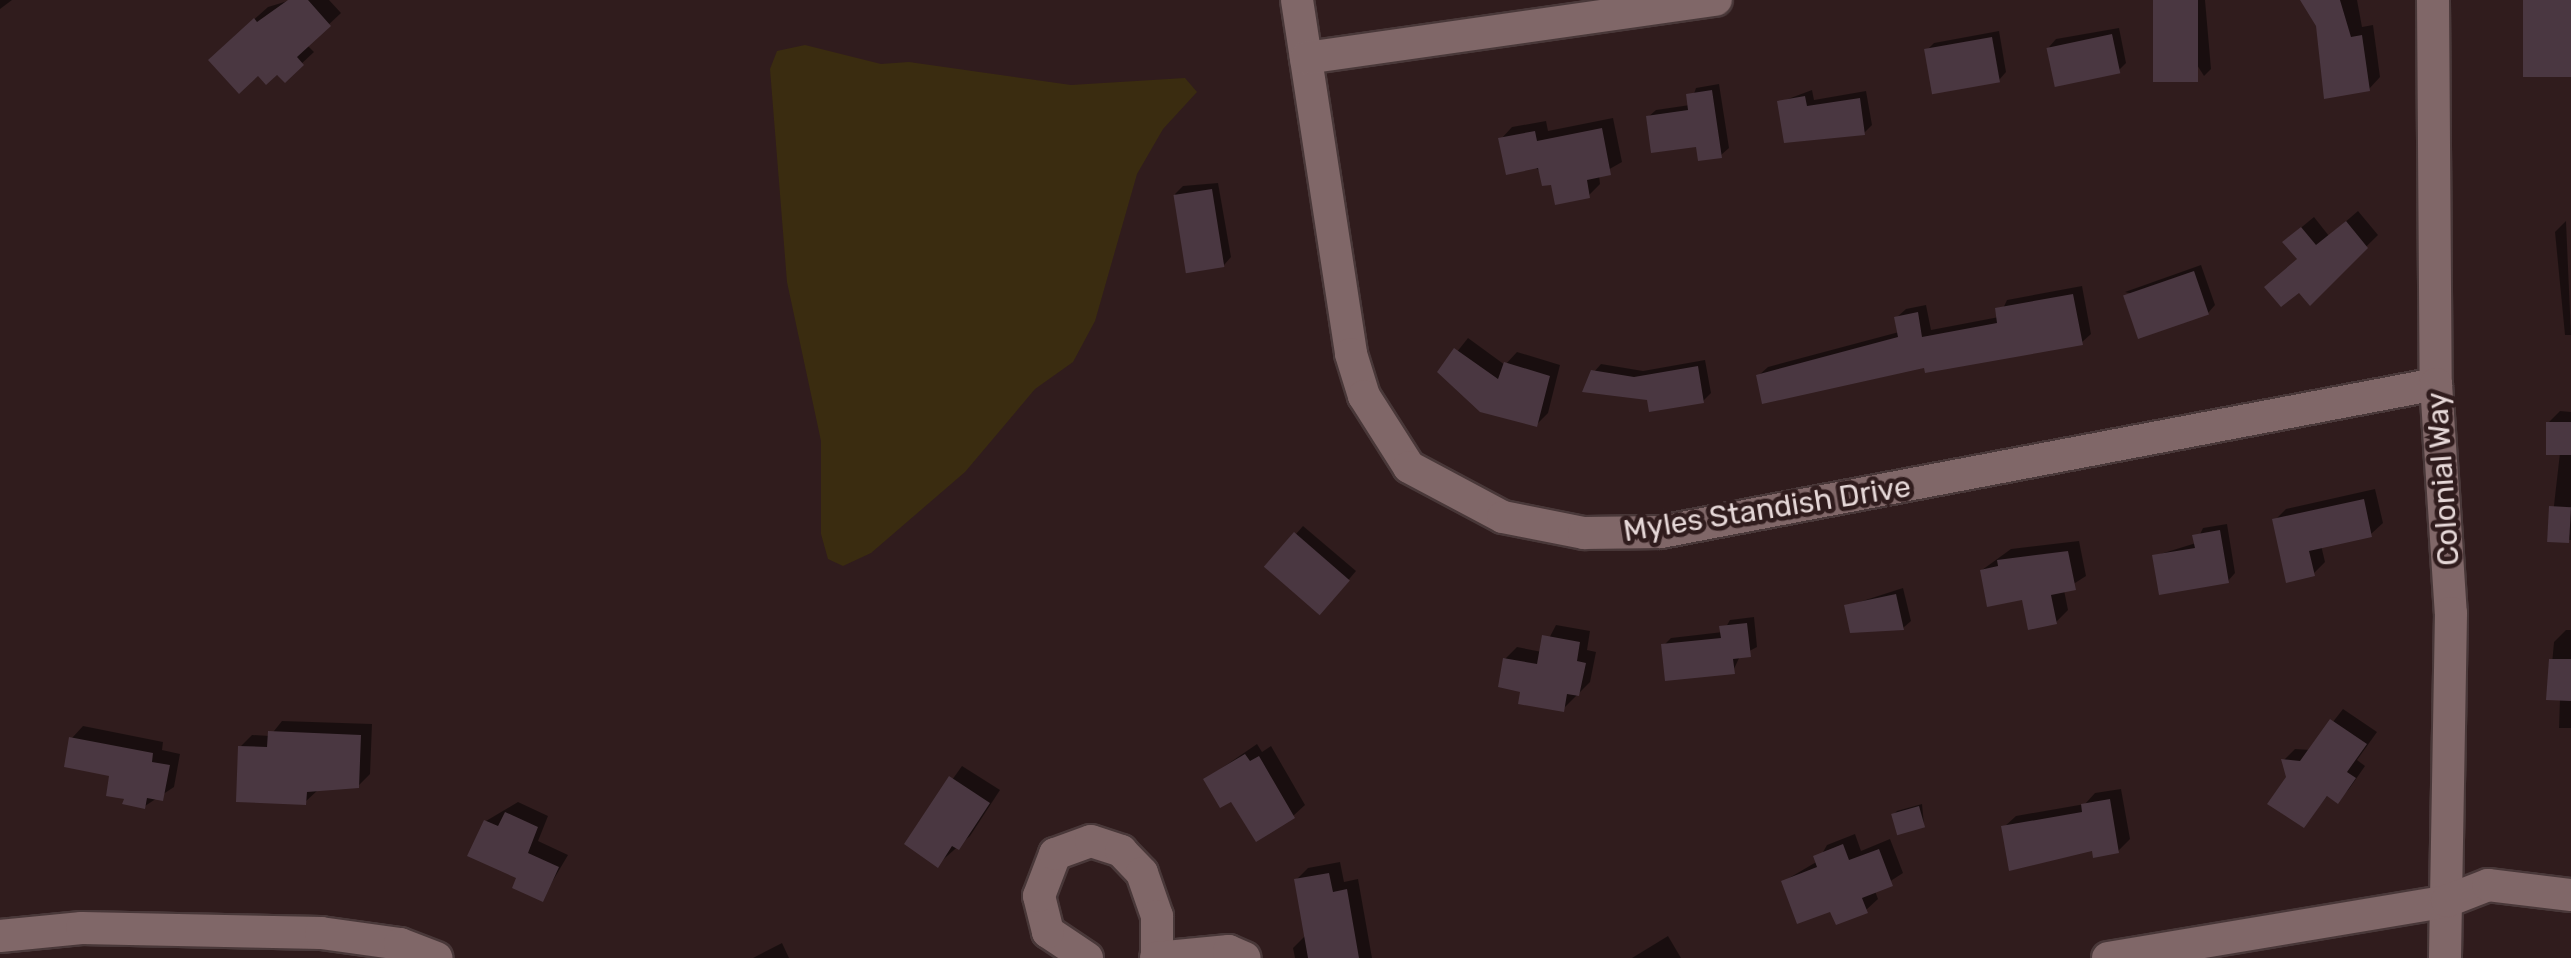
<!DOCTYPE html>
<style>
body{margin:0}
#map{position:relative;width:2571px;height:958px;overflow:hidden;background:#301c1d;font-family:Rubik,sans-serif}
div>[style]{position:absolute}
.green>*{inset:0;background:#3a2c10}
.shadow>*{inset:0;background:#0007}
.building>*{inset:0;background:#4a3741;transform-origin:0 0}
.roads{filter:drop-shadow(2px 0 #493839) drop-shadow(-2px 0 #493839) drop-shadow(0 2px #493839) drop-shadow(0 -2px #493839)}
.minor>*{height:32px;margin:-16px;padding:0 16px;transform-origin:16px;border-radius:16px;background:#806768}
span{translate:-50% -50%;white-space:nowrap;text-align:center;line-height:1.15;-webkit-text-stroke:9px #301c1d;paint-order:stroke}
.street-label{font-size:30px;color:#e6d8d8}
</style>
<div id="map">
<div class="green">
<i style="clip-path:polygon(805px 45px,881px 64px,909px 62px,1071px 85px,1185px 78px,1197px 92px,1163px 129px,1137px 174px,1095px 321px,1073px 362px,1035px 389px,965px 472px,871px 553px,843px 566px,828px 559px,821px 534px,821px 441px,787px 282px,770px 69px,777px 51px)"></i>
</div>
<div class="shadow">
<i style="clip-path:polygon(0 0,12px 0,0 9px)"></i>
<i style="clip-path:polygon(291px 0,329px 0,341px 13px,307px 45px,314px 52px,285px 79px,222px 48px,268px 7px)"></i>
<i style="clip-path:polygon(2156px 0,2205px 0,2211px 69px,2204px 76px)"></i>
<i style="clip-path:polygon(2303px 0,2357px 0,2362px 27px,2373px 25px,2380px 77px,2369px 89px)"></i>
<i style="clip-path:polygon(2119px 28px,2126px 63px,2118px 71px,2049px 47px,2056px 39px)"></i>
<i style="clip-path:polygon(1999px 31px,2006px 72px,1999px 80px,1927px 50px,1934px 43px)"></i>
<i style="clip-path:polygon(1719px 84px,1729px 148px,1721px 155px,1648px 117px,1656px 110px,1690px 105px,1696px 88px)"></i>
<i style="clip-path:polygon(1812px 90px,1814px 100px,1866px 91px,1872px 125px,1864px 133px,1780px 102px)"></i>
<i style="clip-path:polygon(1613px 118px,1622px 162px,1599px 175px,1600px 184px,1589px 195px,1553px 182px,1501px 139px,1512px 127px,1546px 121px,1548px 131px)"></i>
<i style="clip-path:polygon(1218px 183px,1231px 257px,1224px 265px,1175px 194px,1183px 186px)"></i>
<i style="clip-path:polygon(2358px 211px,2378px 235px,2310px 302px,2299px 289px,2297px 231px,2314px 217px,2329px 236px)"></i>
<i style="clip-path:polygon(2566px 221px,2571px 335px,2565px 335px,2555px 232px)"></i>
<i style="clip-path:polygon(2201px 265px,2215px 305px,2208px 313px,2125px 292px)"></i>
<i style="clip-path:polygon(2082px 286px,2091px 334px,2081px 343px,1926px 365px,1758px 376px,1768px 367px,1899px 332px,1896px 318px,1906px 309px,1926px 305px,1931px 330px,1999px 317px,2007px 300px)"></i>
<i style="clip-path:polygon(1468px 338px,1505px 365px,1517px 352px,1560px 365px,1548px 413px,1536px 425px,1441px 372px)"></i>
<i style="clip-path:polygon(1705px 360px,1711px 393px,1703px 401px,1649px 398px,1594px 372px,1601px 364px,1643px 371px)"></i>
<i style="clip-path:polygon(2560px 411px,2571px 412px,2571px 540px,2550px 540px,2560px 453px,2548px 423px)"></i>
<i style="clip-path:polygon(2375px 489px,2383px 523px,2371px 534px,2321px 545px,2325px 562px,2313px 574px,2275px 520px,2286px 509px)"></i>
<i style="clip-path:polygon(2227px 524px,2235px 573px,2228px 581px,2154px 556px,2196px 543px,2203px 528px)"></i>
<i style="clip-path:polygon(1303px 526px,1356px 571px,1328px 604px,1296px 534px)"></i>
<i style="clip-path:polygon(2079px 541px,2086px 576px,2064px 590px,2068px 610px,2056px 622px,1982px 570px,2011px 549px)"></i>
<i style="clip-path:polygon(1903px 588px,1911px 621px,1903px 628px,1847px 606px)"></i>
<i style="clip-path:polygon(1754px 617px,1757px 647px,1740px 656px,1733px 671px,1664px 645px,1671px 638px,1723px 632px,1730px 620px)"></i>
<i style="clip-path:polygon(1556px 625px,1590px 631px,1587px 650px,1596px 652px,1590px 682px,1563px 709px,1522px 690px,1505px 659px,1517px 647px,1542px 652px)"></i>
<i style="clip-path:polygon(2566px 630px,2571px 630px,2571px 728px,2559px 728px,2560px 698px,2549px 697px,2554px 642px)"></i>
<i style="clip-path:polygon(2343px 709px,2377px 732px,2357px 760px,2365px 766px,2349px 789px,2338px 800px,2329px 794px,2304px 825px,2284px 760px,2295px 749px,2311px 750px)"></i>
<i style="clip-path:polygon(282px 721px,372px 724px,370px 774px,358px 786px,318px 790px,305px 802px,240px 747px,252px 735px,270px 736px)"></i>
<i style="clip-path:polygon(83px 726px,163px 742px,162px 750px,180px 754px,174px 787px,145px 806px,109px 794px,112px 774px,72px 738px)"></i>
<i style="clip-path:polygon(1257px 744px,1262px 752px,1271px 746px,1305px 805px,1293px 816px,1206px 779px)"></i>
<i style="clip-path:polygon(962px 766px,1000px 790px,970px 836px,938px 864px,907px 843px)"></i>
<i style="clip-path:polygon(2121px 789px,2130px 839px,2118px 851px,2004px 827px,2016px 816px,2085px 804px,2095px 793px)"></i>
<i style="clip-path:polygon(518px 802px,548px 816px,538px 841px,568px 855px,542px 899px,520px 877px,486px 821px)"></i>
<i style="clip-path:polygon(1922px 804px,1924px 825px,1894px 814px,1897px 811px)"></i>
<i style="clip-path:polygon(1855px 834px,1861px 851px,1890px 839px,1903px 873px,1875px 891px,1878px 899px,1866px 910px,1832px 908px,1784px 881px,1818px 861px,1827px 845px)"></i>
<i style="clip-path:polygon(1340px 862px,1344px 882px,1358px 879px,1372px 958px,1295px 958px,1293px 948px,1305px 936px,1296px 880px,1308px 868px)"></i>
<i style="clip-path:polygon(1668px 936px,1681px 958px,1632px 958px)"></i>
<i style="clip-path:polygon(782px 943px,789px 958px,753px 958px)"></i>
</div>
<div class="building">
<i style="clip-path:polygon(288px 0,308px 0,331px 26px,297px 57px,304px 65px,285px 83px,277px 75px,266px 85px,258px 76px,239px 94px,208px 60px,254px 18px,257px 22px)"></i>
<i style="left:2153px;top:0;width:45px;height:82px"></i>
<i style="clip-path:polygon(2300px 0,2340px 0,2351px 37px,2362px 35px,2370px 91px,2324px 99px,2316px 26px)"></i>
<i style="left:2523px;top:0;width:48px;height:77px"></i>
<i style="left:2112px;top:34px;width:40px;height:67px;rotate:78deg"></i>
<i style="left:1992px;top:37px;width:46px;height:69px;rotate:80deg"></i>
<i style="clip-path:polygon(1712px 90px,1722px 158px,1698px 161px,1696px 147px,1651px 153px,1646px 116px,1688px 110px,1686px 94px)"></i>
<i style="clip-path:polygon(1805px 96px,1807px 106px,1860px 98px,1865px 135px,1784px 143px,1777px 101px)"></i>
<i style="clip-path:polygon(1602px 128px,1611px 175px,1587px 180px,1590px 198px,1555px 205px,1551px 185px,1542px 186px,1538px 168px,1506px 175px,1498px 138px,1535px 131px,1537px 141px)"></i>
<i style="left:1212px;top:189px;width:79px;height:39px;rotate:81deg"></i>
<i style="clip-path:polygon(2346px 221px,2368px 248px,2310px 306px,2299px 293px,2281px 307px,2264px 287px,2297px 259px,2282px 242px,2301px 227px,2316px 245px)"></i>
<i style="left:2194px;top:271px;width:46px;height:75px;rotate:71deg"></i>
<i style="clip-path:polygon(2073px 294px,2083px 345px,1925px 373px,1924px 368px,1762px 404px,1756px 375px,1898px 337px,1894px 317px,1918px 312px,1922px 337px,1997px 323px,1995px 308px)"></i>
<i style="clip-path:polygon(1454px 348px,1498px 379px,1504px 362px,1550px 376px,1537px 427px,1480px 412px,1437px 372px)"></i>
<i style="clip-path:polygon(1698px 366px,1704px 403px,1649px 412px,1647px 400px,1582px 392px,1591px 370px,1634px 377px)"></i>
<i style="left:2546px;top:422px;width:25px;height:33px"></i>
<i style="clip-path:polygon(2364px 499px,2372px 537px,2309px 551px,2315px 576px,2286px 583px,2272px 519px)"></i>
<i style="left:2549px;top:506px;width:22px;height:36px;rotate:3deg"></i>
<i style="clip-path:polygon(2220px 530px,2229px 583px,2159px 595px,2152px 555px,2195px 548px,2192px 535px)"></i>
<i style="left:1294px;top:532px;width:74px;height:46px;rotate:41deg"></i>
<i style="clip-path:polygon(2068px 551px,2076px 590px,2051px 595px,2057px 624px,2028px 630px,2022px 600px,1987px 607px,1980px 570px,1998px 566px,1997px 560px)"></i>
<i style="clip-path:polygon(1896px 594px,1904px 630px,1850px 633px,1844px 605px)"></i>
<i style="clip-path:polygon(1747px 623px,1751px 657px,1733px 659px,1735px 674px,1665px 681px,1661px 644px,1721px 638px,1719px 626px)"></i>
<i style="clip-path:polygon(1542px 635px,1580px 642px,1577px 661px,1586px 663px,1579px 696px,1567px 694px,1564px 712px,1518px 704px,1520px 692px,1498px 687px,1503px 658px,1537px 664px)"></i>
<i style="clip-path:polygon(2549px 659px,2571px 659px,2571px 701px,2546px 700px)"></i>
<i style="clip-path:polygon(2330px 719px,2367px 744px,2347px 772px,2356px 778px,2338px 804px,2327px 796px,2304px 828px,2267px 804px,2286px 777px,2281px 759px,2300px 761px)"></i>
<i style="clip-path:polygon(268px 731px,361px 735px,359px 788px,307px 792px,306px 805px,236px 802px,238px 746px,267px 747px)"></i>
<i style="clip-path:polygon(69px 737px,153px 753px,152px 762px,170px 765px,163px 801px,147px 798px,145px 809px,122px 804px,124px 799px,106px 796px,109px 776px,64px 767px)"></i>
<i style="clip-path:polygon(1245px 754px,1250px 761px,1259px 756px,1295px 818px,1256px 842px,1231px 802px,1220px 808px,1203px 779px)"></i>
<i style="clip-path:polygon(949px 776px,990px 803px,959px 850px,952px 846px,938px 868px,904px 844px)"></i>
<i style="clip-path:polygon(2110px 799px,2119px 853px,2093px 858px,2092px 851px,2009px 871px,2001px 826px,2082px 812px,2081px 804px)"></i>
<i style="left:1919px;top:806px;width:22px;height:29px;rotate:74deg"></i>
<i style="clip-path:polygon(505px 812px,538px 827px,528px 853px,559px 867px,543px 902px,512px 888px,516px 878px,467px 856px,484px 820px,498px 826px)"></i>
<i style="clip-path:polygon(1843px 844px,1849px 860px,1879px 849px,1893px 886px,1862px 898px,1868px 913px,1836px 925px,1830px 912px,1797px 924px,1781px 881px,1817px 867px,1813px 856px)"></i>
<i style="clip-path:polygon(1329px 873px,1333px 892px,1347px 889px,1359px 958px,1308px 958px,1294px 879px)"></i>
</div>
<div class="roads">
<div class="minor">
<i style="left:1297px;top:0;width:358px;rotate:81.3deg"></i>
<i style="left:1351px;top:354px;width:44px;rotate:72.8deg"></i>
<i style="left:1364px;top:396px;width:84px;rotate:57.6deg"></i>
<i style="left:1409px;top:467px;width:106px;rotate:28deg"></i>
<i style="left:1503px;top:517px;width:83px;rotate:11.2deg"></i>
<i style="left:1584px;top:533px;width:77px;rotate:-0.7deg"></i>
<i style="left:1661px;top:532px;width:789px;rotate:-10.81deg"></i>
<i style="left:2433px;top:0;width:384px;rotate:89.6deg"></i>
<i style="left:2436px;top:384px;width:229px;rotate:86.3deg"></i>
<i style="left:2451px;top:613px;width:345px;rotate:91deg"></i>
<i style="left:1306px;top:58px;width:414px;rotate:-8.1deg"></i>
<i style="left:0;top:936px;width:82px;rotate:-5.6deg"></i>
<i style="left:82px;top:928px;width:239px;rotate:1.2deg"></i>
<i style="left:321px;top:933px;width:80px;rotate:7.9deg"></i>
<i style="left:400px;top:944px;width:39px;rotate:21deg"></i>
<i style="left:1087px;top:958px;width:47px;rotate:-146.3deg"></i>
<i style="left:1048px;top:932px;width:37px;rotate:-104deg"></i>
<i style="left:1039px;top:896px;width:45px;rotate:-69.1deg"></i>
<i style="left:1055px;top:854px;width:38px;rotate:-20deg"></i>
<i style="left:1091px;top:841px;width:32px;rotate:18deg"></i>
<i style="left:1121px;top:851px;width:30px;rotate:46deg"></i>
<i style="left:1142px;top:873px;width:46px;rotate:70.8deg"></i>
<i style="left:1157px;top:916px;width:42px;rotate:90deg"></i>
<i style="left:1156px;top:958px;width:73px;rotate:-5.5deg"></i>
<i style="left:1229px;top:951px;width:17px;rotate:24deg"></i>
<i style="left:2108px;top:958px;width:344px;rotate:-9.5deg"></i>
<i style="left:2447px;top:901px;width:44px;rotate:-21.3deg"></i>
<i style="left:2488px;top:885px;width:84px;rotate:6.9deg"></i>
</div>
</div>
<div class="street-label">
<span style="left:2443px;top:479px;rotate:-94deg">Colonial Way</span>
<span style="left:1767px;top:509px;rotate:-9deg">Myles Standish Drive</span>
</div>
</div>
